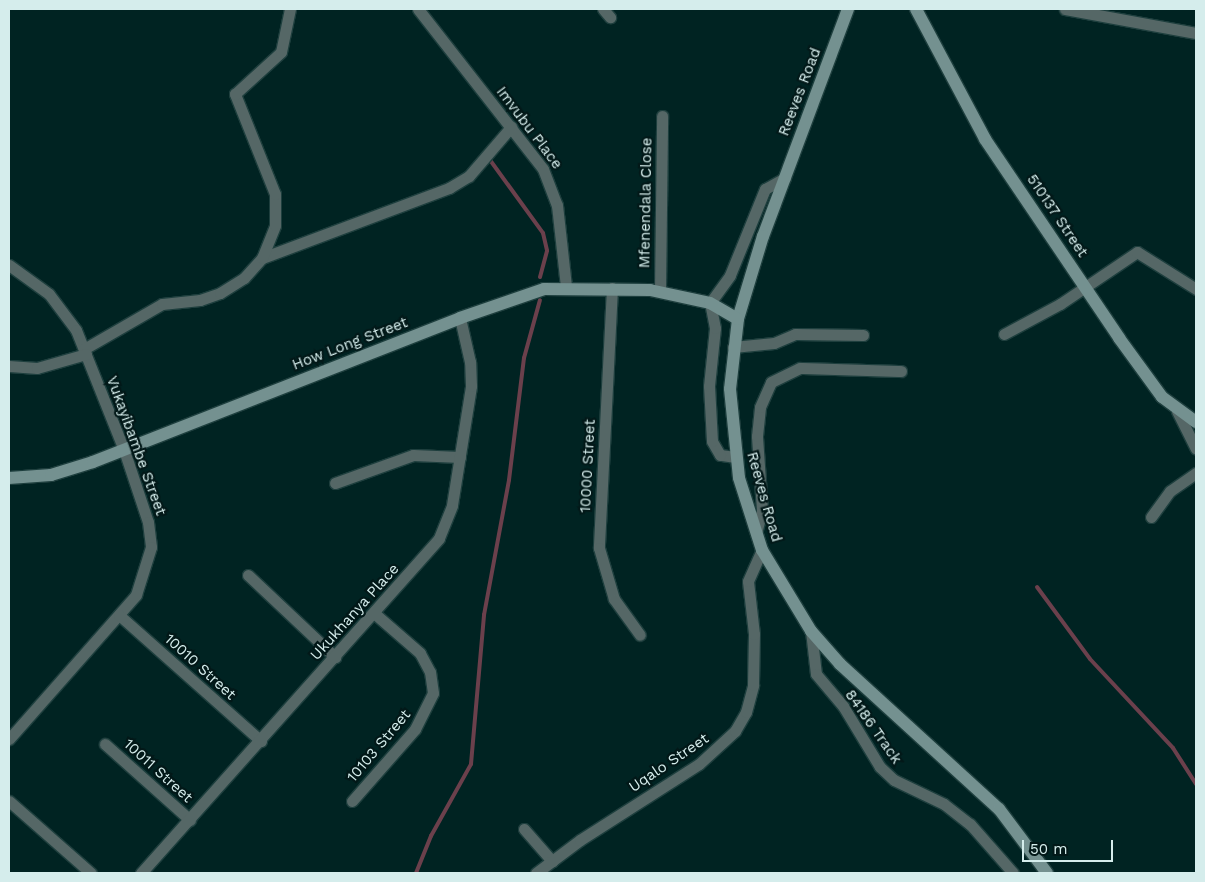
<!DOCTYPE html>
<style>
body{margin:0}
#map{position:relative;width:1205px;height:882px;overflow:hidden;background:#002322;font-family:"Work Sans",sans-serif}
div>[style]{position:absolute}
.stream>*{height:4px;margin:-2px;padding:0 2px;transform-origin:2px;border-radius:2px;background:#6b404c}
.roads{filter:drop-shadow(1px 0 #1e3f3e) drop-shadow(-1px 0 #1e3f3e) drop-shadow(0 1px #1e3f3e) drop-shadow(0 -1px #1e3f3e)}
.street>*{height:11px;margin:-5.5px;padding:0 5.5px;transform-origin:5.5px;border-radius:5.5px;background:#556766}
.secondary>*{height:12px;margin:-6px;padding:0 6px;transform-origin:6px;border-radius:6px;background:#749190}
span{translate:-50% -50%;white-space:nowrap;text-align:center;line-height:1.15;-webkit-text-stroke:4.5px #021818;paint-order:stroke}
.street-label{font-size:15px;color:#d5edec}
.frame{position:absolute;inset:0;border:10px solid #d5edec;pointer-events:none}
.scale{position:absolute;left:1022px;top:840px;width:91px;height:22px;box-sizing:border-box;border:2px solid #d5edec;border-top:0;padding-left:6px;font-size:15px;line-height:18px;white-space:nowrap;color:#d5edec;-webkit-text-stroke:4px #021818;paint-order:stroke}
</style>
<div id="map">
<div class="stream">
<i style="left:490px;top:160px;width:90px;rotate:54deg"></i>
<i style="left:543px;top:233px;width:18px;rotate:77deg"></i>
<i style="left:547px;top:251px;width:27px;rotate:105deg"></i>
<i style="left:1037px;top:587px;width:89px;rotate:53.6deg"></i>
<i style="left:1090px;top:659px;width:122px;rotate:47deg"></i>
<i style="left:1173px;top:748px;width:43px;rotate:57.4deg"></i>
<i style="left:416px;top:873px;width:40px;rotate:-68deg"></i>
<i style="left:431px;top:836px;width:82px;rotate:-60.9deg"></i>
<i style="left:471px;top:764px;width:150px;rotate:-85deg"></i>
<i style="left:484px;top:615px;width:137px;rotate:-79.5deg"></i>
<i style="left:509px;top:480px;width:123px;rotate:-83deg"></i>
<i style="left:524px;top:358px;width:60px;rotate:-74.6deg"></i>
</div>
<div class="roads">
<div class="street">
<i style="left:418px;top:9px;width:203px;rotate:52deg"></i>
<i style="left:543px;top:169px;width:39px;rotate:69deg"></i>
<i style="left:557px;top:205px;width:81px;rotate:83.7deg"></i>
<i style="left:603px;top:9px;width:11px;rotate:49deg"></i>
<i style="left:1065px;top:9px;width:133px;rotate:10.4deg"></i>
<i style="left:262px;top:258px;width:200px;rotate:-20.5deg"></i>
<i style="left:449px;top:188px;width:23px;rotate:-31deg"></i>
<i style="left:469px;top:176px;width:65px;rotate:-49.4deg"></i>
<i style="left:9px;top:265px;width:49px;rotate:35.9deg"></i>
<i style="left:49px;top:294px;width:45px;rotate:53.1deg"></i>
<i style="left:76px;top:330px;width:129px;rotate:68.2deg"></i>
<i style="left:124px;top:450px;width:76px;rotate:71.6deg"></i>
<i style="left:148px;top:522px;width:25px;rotate:83deg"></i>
<i style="left:151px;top:547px;width:50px;rotate:107.4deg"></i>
<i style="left:136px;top:595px;width:192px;rotate:131.4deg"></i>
<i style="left:612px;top:288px;width:260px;rotate:92.9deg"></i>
<i style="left:599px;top:548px;width:53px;rotate:73.6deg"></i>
<i style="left:614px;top:599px;width:44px;rotate:54.2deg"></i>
<i style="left:660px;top:291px;width:175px;rotate:-89.3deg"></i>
<i style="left:1004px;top:334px;width:64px;rotate:-28.2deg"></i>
<i style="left:1060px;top:304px;width:93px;rotate:-34deg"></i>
<i style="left:1137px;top:252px;width:70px;rotate:32.1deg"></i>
<i style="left:733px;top:347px;width:41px;rotate:-5.6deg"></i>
<i style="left:774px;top:343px;width:23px;rotate:-23deg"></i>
<i style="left:795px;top:334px;width:68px;rotate:0.8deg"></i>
<i style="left:84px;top:349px;width:90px;rotate:-30deg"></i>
<i style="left:162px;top:304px;width:38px;rotate:-6deg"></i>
<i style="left:200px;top:300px;width:21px;rotate:-19deg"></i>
<i style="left:220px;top:293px;width:28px;rotate:-32deg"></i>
<i style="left:244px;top:278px;width:27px;rotate:-48deg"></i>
<i style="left:262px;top:258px;width:35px;rotate:-68deg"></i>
<i style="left:275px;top:225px;width:31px;rotate:-90deg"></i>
<i style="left:275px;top:194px;width:108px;rotate:-111.8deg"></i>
<i style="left:235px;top:94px;width:62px;rotate:-42.4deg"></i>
<i style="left:281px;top:52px;width:44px;rotate:-78.2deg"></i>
<i style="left:9px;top:366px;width:28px;rotate:4deg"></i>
<i style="left:37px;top:368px;width:51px;rotate:-15.9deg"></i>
<i style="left:1177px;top:411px;width:42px;rotate:63.4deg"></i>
<i style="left:735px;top:457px;width:15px;rotate:-172deg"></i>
<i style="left:720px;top:455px;width:16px;rotate:-120deg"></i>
<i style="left:712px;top:441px;width:55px;rotate:-93.1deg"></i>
<i style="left:709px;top:386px;width:58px;rotate:-84.1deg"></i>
<i style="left:715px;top:328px;width:25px;rotate:-101deg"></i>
<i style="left:710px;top:303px;width:34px;rotate:-54deg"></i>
<i style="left:730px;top:275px;width:93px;rotate:-67.9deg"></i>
<i style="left:765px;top:189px;width:23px;rotate:-29deg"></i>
<i style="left:335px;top:483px;width:83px;rotate:-19.7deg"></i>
<i style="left:413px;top:455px;width:47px;rotate:2.4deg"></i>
<i style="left:1151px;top:517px;width:32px;rotate:-54deg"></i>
<i style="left:1170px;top:491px;width:32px;rotate:-35deg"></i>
<i style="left:756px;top:533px;width:24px;rotate:-75deg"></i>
<i style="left:762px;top:510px;width:74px;rotate:-93.9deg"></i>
<i style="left:757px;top:436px;width:29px;rotate:-84deg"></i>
<i style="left:760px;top:407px;width:27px;rotate:-66deg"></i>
<i style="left:771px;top:382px;width:32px;rotate:-26deg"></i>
<i style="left:800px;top:368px;width:101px;rotate:1.7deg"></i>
<i style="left:248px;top:575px;width:120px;rotate:43.3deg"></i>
<i style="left:119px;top:615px;width:190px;rotate:41.6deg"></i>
<i style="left:811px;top:631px;width:43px;rotate:83.4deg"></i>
<i style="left:816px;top:674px;width:42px;rotate:49.8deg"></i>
<i style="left:843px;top:706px;width:71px;rotate:58.8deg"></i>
<i style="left:880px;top:767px;width:19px;rotate:43deg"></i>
<i style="left:894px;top:780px;width:55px;rotate:25.6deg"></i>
<i style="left:944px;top:804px;width:33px;rotate:38deg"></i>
<i style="left:970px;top:824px;width:65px;rotate:48.7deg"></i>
<i style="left:105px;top:744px;width:114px;rotate:41.8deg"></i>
<i style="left:9px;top:801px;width:109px;rotate:41.3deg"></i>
<i style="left:352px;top:801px;width:96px;rotate:-48.8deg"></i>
<i style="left:415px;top:729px;width:40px;rotate:-63.4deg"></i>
<i style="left:433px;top:693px;width:21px;rotate:-98deg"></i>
<i style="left:430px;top:672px;width:21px;rotate:-118deg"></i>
<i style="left:420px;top:653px;width:61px;rotate:-139deg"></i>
<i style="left:524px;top:829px;width:43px;rotate:48.8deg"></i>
<i style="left:141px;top:873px;width:448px;rotate:-48.3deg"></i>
<i style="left:439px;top:538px;width:35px;rotate:-68deg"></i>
<i style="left:452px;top:505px;width:121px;rotate:-80.9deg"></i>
<i style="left:471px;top:386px;width:24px;rotate:-92deg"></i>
<i style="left:470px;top:362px;width:45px;rotate:-102.8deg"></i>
<i style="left:536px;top:873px;width:55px;rotate:-36.9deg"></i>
<i style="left:580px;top:840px;width:141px;rotate:-32.6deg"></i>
<i style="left:699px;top:764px;width:49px;rotate:-42.5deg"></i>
<i style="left:735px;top:731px;width:22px;rotate:-60deg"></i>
<i style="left:746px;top:712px;width:28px;rotate:-75deg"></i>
<i style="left:753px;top:685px;width:51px;rotate:-88.9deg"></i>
<i style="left:754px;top:634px;width:53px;rotate:-96.5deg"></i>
<i style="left:748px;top:581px;width:34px;rotate:-66deg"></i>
</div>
<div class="secondary">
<i style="left:848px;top:9px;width:242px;rotate:110.5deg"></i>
<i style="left:763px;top:236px;width:87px;rotate:106.8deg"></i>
<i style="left:738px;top:319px;width:70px;rotate:96.5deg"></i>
<i style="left:730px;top:389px;width:89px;rotate:84.2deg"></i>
<i style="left:739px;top:478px;width:76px;rotate:72.3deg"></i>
<i style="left:762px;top:550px;width:95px;rotate:58.8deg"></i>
<i style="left:811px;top:631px;width:44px;rotate:48.7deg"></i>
<i style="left:840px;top:664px;width:215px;rotate:42.4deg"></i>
<i style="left:999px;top:809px;width:80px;rotate:53.1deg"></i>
<i style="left:916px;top:9px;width:147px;rotate:62deg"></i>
<i style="left:985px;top:139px;width:240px;rotate:56deg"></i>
<i style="left:1119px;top:338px;width:73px;rotate:53.9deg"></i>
<i style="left:1162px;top:397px;width:42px;rotate:36.3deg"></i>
<i style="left:9px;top:478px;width:42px;rotate:-4.1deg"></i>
<i style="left:51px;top:475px;width:44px;rotate:-17.2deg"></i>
<i style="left:93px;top:462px;width:394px;rotate:-21.4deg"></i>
<i style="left:460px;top:318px;width:89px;rotate:-19deg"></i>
<i style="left:544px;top:289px;width:106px;rotate:0.5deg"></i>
<i style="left:650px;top:290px;width:61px;rotate:12.2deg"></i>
<i style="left:710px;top:303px;width:32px;rotate:30deg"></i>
</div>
</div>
<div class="street-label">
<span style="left:800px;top:92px;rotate:-69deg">Reeves Road</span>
<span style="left:529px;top:128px;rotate:53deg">Imvubu Place</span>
<span style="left:646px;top:203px;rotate:-89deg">Mfenendala Close</span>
<span style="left:1057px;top:216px;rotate:56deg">510137 Street</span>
<span style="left:350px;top:344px;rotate:-21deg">How Long Street</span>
<span style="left:136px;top:446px;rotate:70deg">Vukayibambe Street</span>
<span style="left:588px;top:466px;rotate:-87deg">10000 Street</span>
<span style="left:764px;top:497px;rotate:74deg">Reeves Road</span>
<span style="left:355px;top:612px;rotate:-48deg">Ukukhanya Place</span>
<span style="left:200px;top:667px;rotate:42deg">10010 Street</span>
<span style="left:873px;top:727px;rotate:55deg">84186 Track</span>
<span style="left:379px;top:746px;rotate:-50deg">10103 Street</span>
<span style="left:669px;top:763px;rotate:-34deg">Uqalo Street</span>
<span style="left:158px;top:771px;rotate:42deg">10011 Street</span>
</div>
<div class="frame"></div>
<div class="scale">50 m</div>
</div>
